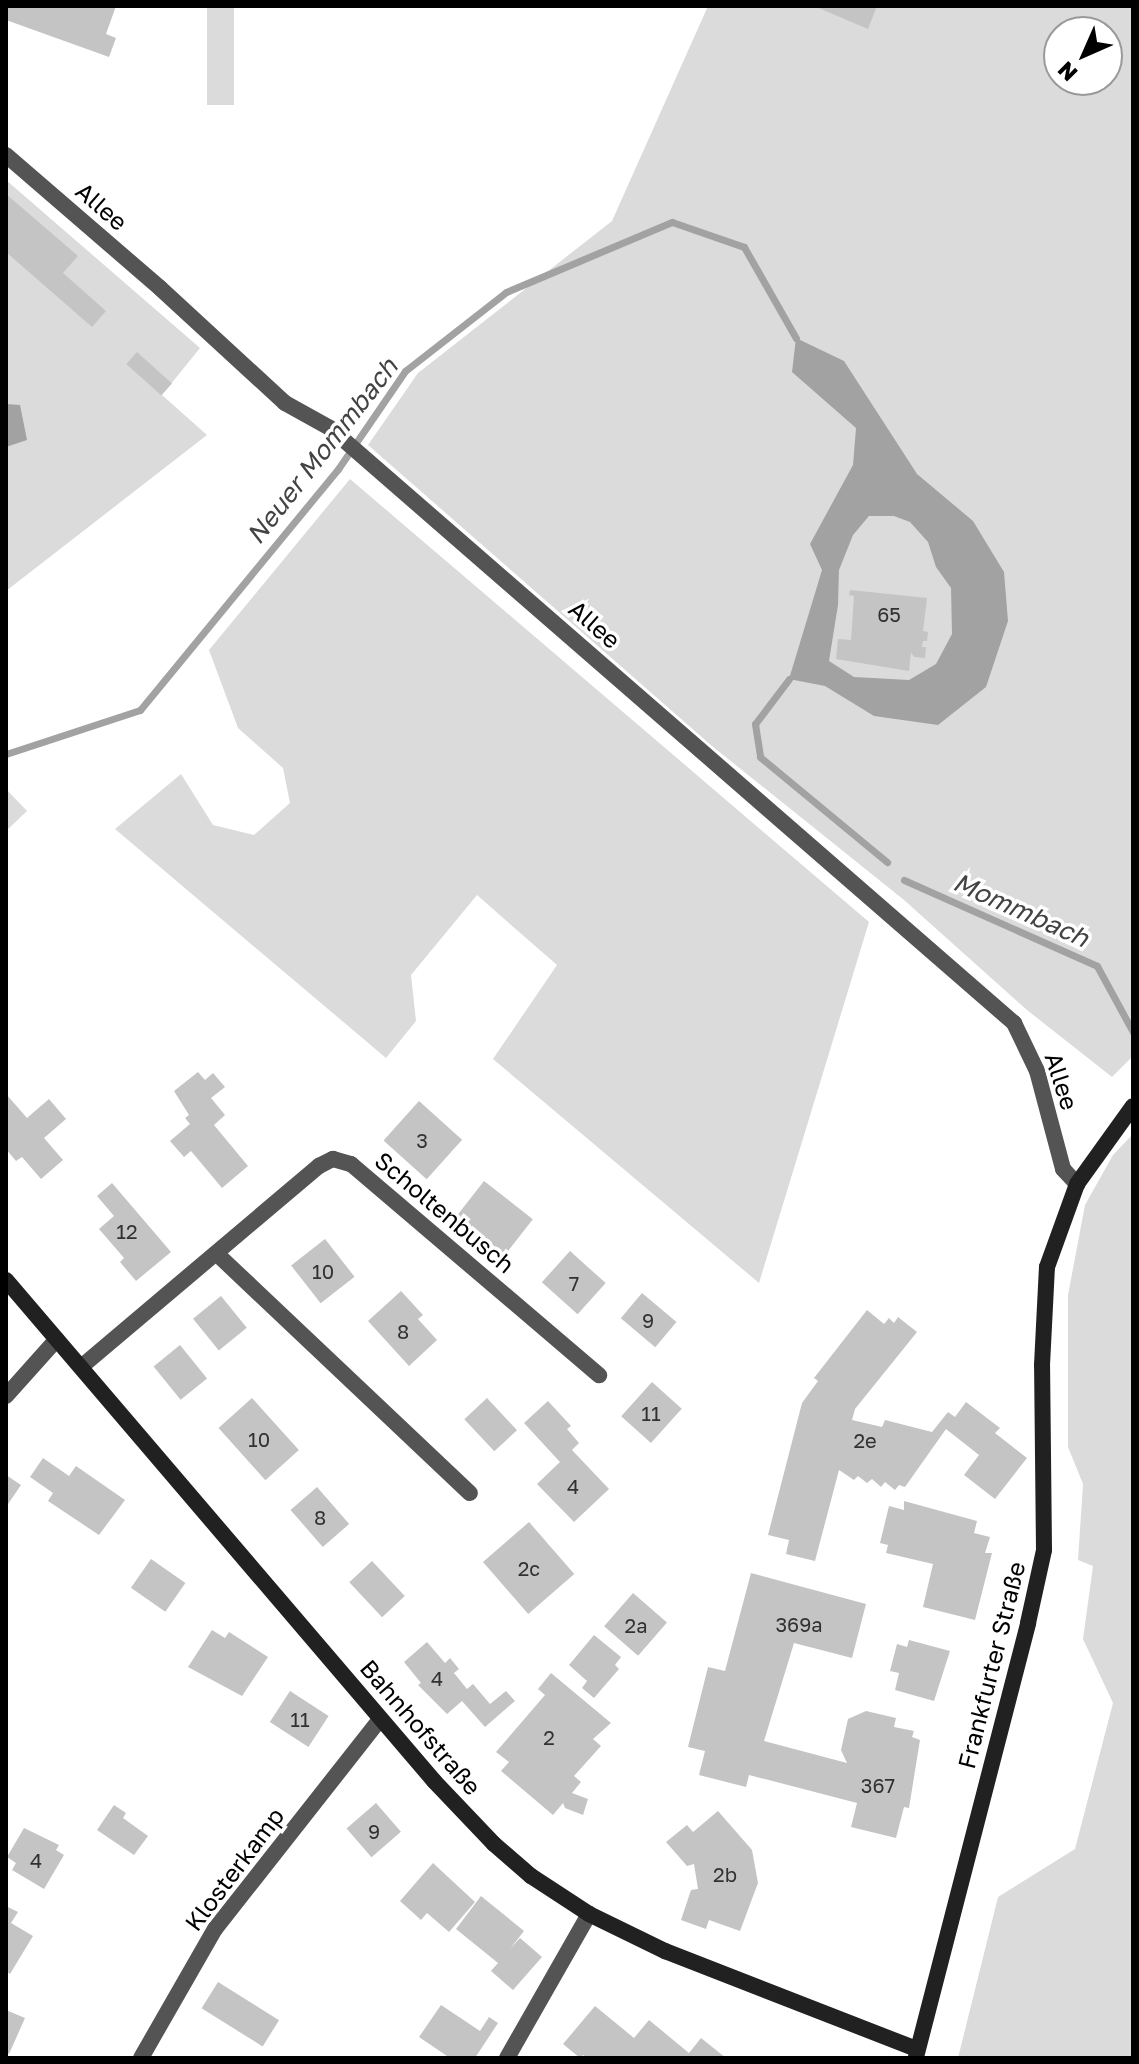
<!DOCTYPE html>
<meta charset="utf-8">
<style>
body{margin:0}
#map{position:relative;width:1139px;height:2064px;overflow:hidden;background:#fff;font-family:"Golos Text",sans-serif}
div>[style]{position:absolute}
.green>*{inset:0;background:#dbdbdb;transform-origin:0 0}
.water>*{inset:0;background:#a2a2a2}
.stream>*{height:7px;margin:-3.5px;padding:0 3.5px;transform-origin:3.5px;border-radius:3.5px;background:#a2a2a2}
.building>*{inset:0;background:#c4c4c4;transform-origin:0 0}
.street>*{height:16px;margin:-8px;padding:0 8px;transform-origin:8px;border-radius:8px;background:#545454}
.secondary>*{height:16px;margin:-8px;padding:0 8px;transform-origin:8px;border-radius:8px;background:#212121}
span{translate:-50% -50%;white-space:nowrap;text-align:center;line-height:1.15;-webkit-text-stroke:7px #fff;paint-order:stroke}
.number-label{font-size:20px;color:#313131}
.number-label span{-webkit-text-stroke-width:0}
.street-label{font-size:24px;color:#000}
.water-label{font-size:26px;color:#434343;font-style:italic}
.frame{position:absolute;inset:0;border:8px solid #000;pointer-events:none}
.north{position:absolute;left:1043px;top:16px;width:80px;height:80px;box-sizing:border-box;background:#fff;border:2px solid #999;border-radius:50%;rotate:225deg;font-size:22px;font-weight:700;line-height:32px;text-align:center;color:#000}
.north::after{content:'';display:block;margin:auto;width:28px;height:36px;background:#000;clip-path:polygon(50% 0,100% 100%,50% 72%,0 100%)}
</style>
<div id="map">
<div class="green">
<i style="left:207px;top:6px;width:27px;height:99px"></i>
<i style="clip-path:polygon(evenodd,708px 6px,1133px 6px,1133px 1056px,1112px 1077px,1027px 1010px,904px 900px,712px 746px,368px 445px,418px 373px,612px 221px,708px 6px,1059px 32px,1107px 32px,1107px 80px,1059px 80px,1059px 32px)"></i>
<i style="clip-path:polygon(6px 180px,200px 348px,162px 395px,207px 435px,6px 591px)"></i>
<i style="clip-path:polygon(350px 479px,869px 922px,759px 1283px,493px 1059px,557px 965px,477px 895px,411px 975px,416px 1021px,386px 1058px,115px 829px,181px 774px,213px 825px,254px 835px,290px 803px,283px 768px,238px 728px,209px 650px)"></i>
<i style="clip-path:polygon(6px 789px,27px 811px,6px 831px)"></i>
<i style="clip-path:polygon(1133px 1134px,1133px 2058px,958px 2058px,998px 1897px,1075px 1849px,1113px 1703px,1083px 1639px,1093px 1566px,1078px 1560px,1083px 1484px,1068px 1447px,1068px 1295px,1085px 1205px,1113px 1155px)"></i>
</div>
<div class="water">
<i style="clip-path:polygon(evenodd,796px 338px,844px 361px,917px 474px,973px 521px,1004px 572px,1008px 621px,986px 687px,938px 725px,874px 716px,825px 686px,789px 679px,822px 570px,810px 544px,853px 465px,856px 428px,792px 372px,796px 338px,869px 516px,894px 516px,910px 522px,928px 542px,936px 567px,951px 588px,952px 634px,936px 664px,909px 680px,854px 677px,829px 661px,838px 605px,839px 570px,853px 535px,869px 516px)"></i>
<i style="clip-path:polygon(6px 404px,20px 405px,27px 440px,6px 447px)"></i>
</div>
<div class="stream">
<i style="left:789px;top:679px;width:56px;rotate:127.1deg"></i>
<i style="left:755px;top:724px;width:33px;rotate:81deg"></i>
<i style="left:760px;top:757px;width:165px;rotate:39.6deg"></i>
<i style="left:6px;top:754px;width:141px;rotate:-18.2deg"></i>
<i style="left:140px;top:710px;width:312px;rotate:-50.6deg"></i>
<i style="left:338px;top:469px;width:119px;rotate:-55.6deg"></i>
<i style="left:405px;top:371px;width:128px;rotate:-38deg"></i>
<i style="left:506px;top:292px;width:180px;rotate:-22.9deg"></i>
<i style="left:672px;top:222px;width:76px;rotate:19.1deg"></i>
<i style="left:744px;top:247px;width:105px;rotate:60.3deg"></i>
<i style="left:904px;top:880px;width:211px;rotate:24deg"></i>
<i style="left:1097px;top:966px;width:75px;rotate:61.4deg"></i>
</div>
<div class="building">
<i style="clip-path:polygon(6px 6px,116px 6px,106px 34px,116px 38px,109px 57px,6px 20px)"></i>
<i style="clip-path:polygon(814px 6px,877px 6px,868px 29px)"></i>
<i style="clip-path:polygon(6px 194px,78px 256px,63px 273px,106px 311px,92px 327px,6px 252px)"></i>
<i style="left:137px;top:352px;width:47px;height:16px;rotate:42deg"></i>
<i style="clip-path:polygon(850px 590px,927px 598px,923px 631px,928px 632px,927px 641px,923px 641px,922px 647px,926px 647px,925px 658px,914px 657px,911px 652px,909px 671px,836px 659px,838px 639px,851px 640px,854px 596px,849px 595px)"></i>
<i style="clip-path:polygon(198px 1072px,205px 1080px,213px 1073px,225px 1087px,211px 1098px,225px 1115px,214px 1125px,248px 1166px,222px 1188px,191px 1151px,184px 1157px,170px 1141px,190px 1124px,185px 1118px,189px 1115px,174px 1091px)"></i>
<i style="clip-path:polygon(6px 1094px,27px 1118px,49px 1099px,66px 1119px,44px 1138px,63px 1160px,41px 1179px,22px 1157px,16px 1161px,6px 1149px)"></i>
<i style="left:419px;top:1101px;width:58px;height:53px;rotate:42deg"></i>
<i style="left:484px;top:1181px;width:62px;height:45px;rotate:38deg"></i>
<i style="clip-path:polygon(112px 1183px,171px 1252px,136px 1281px,120px 1262px,124px 1258px,99px 1229px,114px 1216px,97px 1196px)"></i>
<i style="left:325px;top:1239px;width:48px;height:43px;rotate:52deg"></i>
<i style="left:570px;top:1251px;width:48px;height:42px;rotate:42deg"></i>
<i style="clip-path:polygon(401px 1291px,423px 1315px,418px 1319px,437px 1340px,409px 1366px,368px 1321px)"></i>
<i style="left:642px;top:1293px;width:45px;height:33px;rotate:40deg"></i>
<i style="left:221px;top:1296px;width:41px;height:36px;rotate:51deg"></i>
<i style="clip-path:polygon(867px 1310px,884px 1324px,889px 1318px,894px 1323px,898px 1317px,917px 1332px,855px 1409px,852px 1420px,882px 1427px,885px 1420px,932px 1432px,948px 1412px,955px 1417px,966px 1402px,1000px 1428px,995px 1433px,1027px 1458px,995px 1499px,964px 1475px,979px 1455px,946px 1429px,905px 1487px,899px 1485px,895px 1490px,885px 1482px,881px 1487px,872px 1479px,867px 1483px,858px 1476px,854px 1480px,839px 1470px,815px 1561px,786px 1554px,789px 1540px,768px 1535px,802px 1403px,818px 1381px,814px 1378px)"></i>
<i style="left:180px;top:1345px;width:43px;height:34px;rotate:51deg"></i>
<i style="left:652px;top:1382px;width:40px;height:46px;rotate:42deg"></i>
<i style="left:252px;top:1398px;width:70px;height:45px;rotate:48deg"></i>
<i style="left:487px;top:1398px;width:44px;height:31px;rotate:47deg"></i>
<i style="clip-path:polygon(548px 1401px,571px 1426px,567px 1429px,579px 1443px,572px 1450px,609px 1489px,574px 1522px,537px 1484px,560px 1462px,524px 1423px)"></i>
<i style="clip-path:polygon(43px 1458px,69px 1476px,76px 1466px,125px 1500px,99px 1535px,48px 1501px,53px 1493px,30px 1477px)"></i>
<i style="clip-path:polygon(6px 1475px,21px 1485px,6px 1507px)"></i>
<i style="left:317px;top:1487px;width:49px;height:35px;rotate:49deg"></i>
<i style="clip-path:polygon(904px 1501px,977px 1521px,974px 1533px,990px 1537px,985px 1553px,992px 1553px,975px 1620px,923px 1607px,933px 1564px,886px 1553px,888px 1545px,880px 1543px,889px 1506px,904px 1510px)"></i>
<i style="left:529px;top:1522px;width:69px;height:61px;rotate:49deg"></i>
<i style="left:151px;top:1559px;width:42px;height:35px;rotate:35deg"></i>
<i style="left:372px;top:1561px;width:48px;height:31px;rotate:47deg"></i>
<i style="clip-path:polygon(751px 1573px,866px 1604px,852px 1658px,794px 1643px,764px 1741px,847px 1763px,841px 1750px,848px 1719px,866px 1711px,896px 1718px,894px 1727px,914px 1731px,912px 1737px,920px 1740px,909px 1808px,904px 1807px,896px 1838px,851px 1827px,857px 1803px,749px 1775px,746px 1787px,699px 1775px,705px 1751px,688px 1747px,708px 1667px,725px 1671px)"></i>
<i style="left:633px;top:1593px;width:45px;height:44px;rotate:41deg"></i>
<i style="clip-path:polygon(212px 1630px,225px 1638px,229px 1632px,268px 1657px,242px 1696px,188px 1667px)"></i>
<i style="clip-path:polygon(594px 1635px,621px 1657px,615px 1665px,619px 1669px,594px 1698px,582px 1688px,587px 1681px,569px 1665px)"></i>
<i style="clip-path:polygon(909px 1640px,950px 1651px,934px 1701px,895px 1690px,899px 1673px,890px 1671px,897px 1644px,907px 1647px)"></i>
<i style="clip-path:polygon(427px 1642px,445px 1663px,450px 1658px,459px 1669px,454px 1673px,467px 1689px,473px 1684px,490px 1704px,506px 1691px,515px 1701px,485px 1727px,462px 1701px,447px 1714px,418px 1685px,421px 1683px,404px 1662px)"></i>
<i style="clip-path:polygon(551px 1673px,611px 1723px,593px 1739px,601px 1746px,574px 1776px,581px 1782px,572px 1793px,588px 1799px,583px 1815px,565px 1808px,563px 1803px,553px 1815px,501px 1771px,509px 1762px,496px 1752px,545px 1695px,538px 1689px)"></i>
<i style="left:290px;top:1691px;width:46px;height:37px;rotate:33deg"></i>
<i style="left:376px;top:1803px;width:38px;height:39px;rotate:49deg"></i>
<i style="clip-path:polygon(114px 1805px,126px 1813px,123px 1818px,148px 1836px,134px 1855px,97px 1830px)"></i>
<i style="clip-path:polygon(718px 1811px,752px 1850px,758px 1883px,740px 1931px,709px 1920px,706px 1929px,681px 1920px,691px 1890px,698px 1889px,694px 1864px,687px 1866px,666px 1842px,687px 1825px,693px 1832px)"></i>
<i style="clip-path:polygon(24px 1828px,59px 1845px,56px 1850px,64px 1855px,44px 1889px,12px 1870px,16px 1863px,7px 1857px)"></i>
<i style="clip-path:polygon(433px 1863px,475px 1902px,449px 1932px,427px 1913px,421px 1920px,400px 1901px)"></i>
<i style="clip-path:polygon(481px 1896px,524px 1931px,510px 1949px,520px 1938px,542px 1957px,513px 1990px,491px 1971px,498px 1963px,456px 1929px)"></i>
<i style="clip-path:polygon(6px 1906px,18px 1912px,11px 1923px,33px 1936px,10px 1974px,6px 1971px)"></i>
<i style="left:218px;top:1982px;width:72px;height:31px;rotate:32deg"></i>
<i style="clip-path:polygon(441px 2005px,480px 2031px,489px 2017px,498px 2023px,475px 2058px,450px 2058px,419px 2037px)"></i>
<i style="clip-path:polygon(595px 2006px,634px 2038px,649px 2020px,689px 2053px,701px 2038px,726px 2058px,587px 2058px,583px 2055px,580px 2058px,563px 2044px)"></i>
<i style="clip-path:polygon(6px 2010px,25px 2018px,9px 2054px,6px 2052px)"></i>
</div>
<div class="street">
<i style="left:6px;top:155px;width:203px;rotate:40.8deg"></i>
<i style="left:160px;top:288px;width:170px;rotate:42.6deg"></i>
<i style="left:285px;top:403px;width:51px;rotate:29.1deg"></i>
<i style="left:330px;top:428px;width:907px;rotate:41.02deg"></i>
<i style="left:1014px;top:1023px;width:53px;rotate:64.4deg"></i>
<i style="left:1037px;top:1071px;width:101px;rotate:75.1deg"></i>
<i style="left:1063px;top:1169px;width:21px;rotate:47deg"></i>
<i style="left:217px;top:1254px;width:348px;rotate:43.4deg"></i>
<i style="left:81px;top:1367px;width:312px;rotate:-40.2deg"></i>
<i style="left:319px;top:1166px;width:16px;rotate:-27deg"></i>
<i style="left:333px;top:1159px;width:19px;rotate:16deg"></i>
<i style="left:351px;top:1164px;width:326px;rotate:40.4deg"></i>
<i style="left:6px;top:1396px;width:76px;rotate:-48.2deg"></i>
<i style="left:141px;top:2058px;width:149px;rotate:-60.2deg"></i>
<i style="left:215px;top:1929px;width:267px;rotate:-51.8deg"></i>
<i style="left:507px;top:2058px;width:166px;rotate:-60.3deg"></i>
</div>
<div class="secondary">
<i style="left:6px;top:1280px;width:659px;rotate:49.49deg"></i>
<i style="left:434px;top:1781px;width:87px;rotate:46.4deg"></i>
<i style="left:494px;top:1844px;width:49px;rotate:40.9deg"></i>
<i style="left:531px;top:1876px;width:69px;rotate:33.2deg"></i>
<i style="left:589px;top:1914px;width:85px;rotate:26deg"></i>
<i style="left:665px;top:1951px;width:270px;rotate:21.3deg"></i>
<i style="left:916px;top:2057px;width:448px;rotate:-75.5deg"></i>
<i style="left:1028px;top:1623px;width:75px;rotate:-77.6deg"></i>
<i style="left:1044px;top:1550px;width:185px;rotate:-90.6deg"></i>
<i style="left:1042px;top:1365px;width:98px;rotate:-87.1deg"></i>
<i style="left:1047px;top:1267px;width:88px;rotate:-70.1deg"></i>
<i style="left:1077px;top:1184px;width:96px;rotate:-54.3deg"></i>
</div>
<div class="number-label">
<span style="left:889px;top:614px">65</span>
<span style="left:422px;top:1140px">3</span>
<span style="left:127px;top:1231px">12</span>
<span style="left:323px;top:1271px">10</span>
<span style="left:574px;top:1283px">7</span>
<span style="left:648px;top:1320px">9</span>
<span style="left:403px;top:1331px">8</span>
<span style="left:651px;top:1413px">11</span>
<span style="left:259px;top:1439px">10</span>
<span style="left:865px;top:1440px">2e</span>
<span style="left:573px;top:1486px">4</span>
<span style="left:320px;top:1517px">8</span>
<span style="left:529px;top:1568px">2c</span>
<span style="left:799px;top:1624px">369a</span>
<span style="left:636px;top:1625px">2a</span>
<span style="left:437px;top:1678px">4</span>
<span style="left:300px;top:1719px">11</span>
<span style="left:549px;top:1737px">2</span>
<span style="left:878px;top:1785px">367</span>
<span style="left:374px;top:1831px">9</span>
<span style="left:36px;top:1860px">4</span>
<span style="left:725px;top:1874px">2b</span>
</div>
<div class="street-label">
<span style="left:102px;top:206px;rotate:41deg">Allee</span>
<span style="left:595px;top:624px;rotate:41deg">Allee</span>
<span style="left:1062px;top:1081px;rotate:72deg">Allee</span>
<span style="left:445px;top:1212px;rotate:40deg">Scholtenbusch</span>
<span style="left:991px;top:1665px;rotate:-76deg">Frankfurter Straße</span>
<span style="left:421px;top:1727px;rotate:49deg">Bahnhofstraße</span>
<span style="left:234px;top:1869px;rotate:-53deg">Klosterkamp</span>
</div>
<div class="water-label">
<span style="left:322px;top:451px;rotate:-52deg">Neuer Mommbach</span>
<span style="left:1021px;top:910px;rotate:24deg">Mommbach</span>
</div>
<div class="frame"></div>
<div class="north">N</div>
</div>
